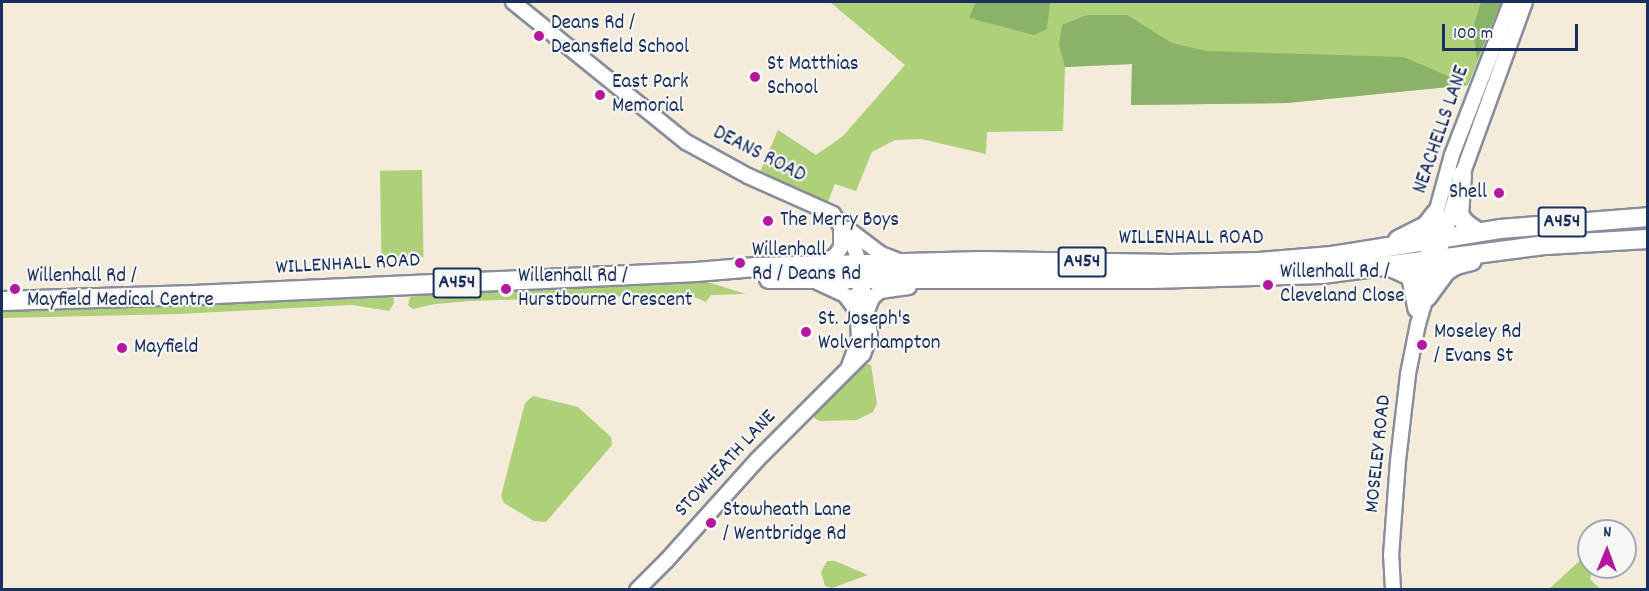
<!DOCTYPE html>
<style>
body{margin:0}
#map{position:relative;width:1649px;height:591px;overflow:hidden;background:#f4ebdb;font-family:Dekko,sans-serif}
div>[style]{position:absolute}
.green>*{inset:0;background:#aed079;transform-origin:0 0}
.forest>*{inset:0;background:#8ab269}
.roads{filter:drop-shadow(2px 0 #888d9c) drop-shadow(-2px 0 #888d9c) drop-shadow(0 2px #888d9c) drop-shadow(0 -2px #888d9c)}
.tertiary>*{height:14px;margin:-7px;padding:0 7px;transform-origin:7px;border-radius:7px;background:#fff}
.trunk>*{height:18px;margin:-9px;padding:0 9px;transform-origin:9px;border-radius:9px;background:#fff}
.dots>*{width:16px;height:16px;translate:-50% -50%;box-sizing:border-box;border:3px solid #f6f6f2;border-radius:50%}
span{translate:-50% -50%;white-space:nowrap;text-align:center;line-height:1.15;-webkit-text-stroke:4.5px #f6f6f2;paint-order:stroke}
.shield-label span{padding:2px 4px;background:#f6f6f2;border:2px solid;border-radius:4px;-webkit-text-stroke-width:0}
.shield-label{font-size:20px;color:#1b2f5e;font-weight:700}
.poi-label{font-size:21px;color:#1b2f5e}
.left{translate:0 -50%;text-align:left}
.right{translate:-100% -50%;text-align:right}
.street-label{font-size:21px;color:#1b2f5e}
.frame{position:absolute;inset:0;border:3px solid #1b2f5e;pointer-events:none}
.north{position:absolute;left:1577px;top:519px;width:60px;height:60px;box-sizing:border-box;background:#f6f6f2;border:2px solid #9ea6b7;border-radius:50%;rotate:1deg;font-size:16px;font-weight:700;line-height:24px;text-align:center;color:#1b2f5e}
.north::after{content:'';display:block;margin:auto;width:21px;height:27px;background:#b5179e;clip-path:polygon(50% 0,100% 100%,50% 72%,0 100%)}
.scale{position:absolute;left:1442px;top:24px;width:136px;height:27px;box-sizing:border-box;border:3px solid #1b2f5e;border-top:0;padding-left:8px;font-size:18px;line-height:21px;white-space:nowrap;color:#1b2f5e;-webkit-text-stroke:4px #f6f6f2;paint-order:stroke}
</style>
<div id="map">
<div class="green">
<i style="clip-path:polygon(830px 2px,1501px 2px,1468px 85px,1287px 103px,1131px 105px,1132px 64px,1065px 67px,1063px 131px,987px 132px,986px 154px,921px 139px,895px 140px,872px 152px,856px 191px,835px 184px,827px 204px,760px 172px,778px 130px,816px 155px,843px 136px,905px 65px)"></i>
<i style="left:422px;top:170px;width:87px;height:42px;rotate:89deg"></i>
<i style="clip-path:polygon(701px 280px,746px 294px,711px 295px,706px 302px,687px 294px,470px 301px,435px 304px,413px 309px,408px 305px,410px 297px,418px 292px)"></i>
<i style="clip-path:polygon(384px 293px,393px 296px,394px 303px,389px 311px,352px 305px,179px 314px,2px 318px,2px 308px)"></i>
<i style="clip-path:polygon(862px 363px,871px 365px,877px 404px,873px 412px,857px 420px,820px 421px,814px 418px,818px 408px)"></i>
<i style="clip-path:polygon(533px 396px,578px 407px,611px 437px,612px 445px,546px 522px,534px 521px,504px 503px,501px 496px,525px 403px)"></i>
<i style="clip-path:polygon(1586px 555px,1589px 558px,1589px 567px,1593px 567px,1590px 579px,1600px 589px,1549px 589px)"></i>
<i style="clip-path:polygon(827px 561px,835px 561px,868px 575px,832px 588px,825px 586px,821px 572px)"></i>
</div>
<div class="forest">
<i style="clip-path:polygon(976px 2px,1050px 2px,1047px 29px,1034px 35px,969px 18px)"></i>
<i style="clip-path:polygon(1481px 2px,1501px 2px,1477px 60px,1473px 27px)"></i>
<i style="clip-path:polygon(1087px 15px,1127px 15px,1172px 43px,1206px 51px,1404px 57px,1468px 85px,1287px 103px,1131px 105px,1132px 64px,1065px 67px,1059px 45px,1062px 25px)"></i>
</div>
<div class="roads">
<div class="tertiary">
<i style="left:513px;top:2px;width:223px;rotate:39deg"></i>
<i style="left:686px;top:142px;width:71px;rotate:28.7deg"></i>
<i style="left:748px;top:176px;width:93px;rotate:24.1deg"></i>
<i style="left:833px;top:214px;width:41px;rotate:57.8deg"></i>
<i style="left:855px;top:249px;width:16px;rotate:75deg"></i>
<i style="left:859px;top:264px;width:64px;rotate:81deg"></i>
<i style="left:869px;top:327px;width:8px;rotate:83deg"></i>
<i style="left:870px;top:335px;width:20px;rotate:110deg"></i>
<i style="left:863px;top:354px;width:150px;rotate:135deg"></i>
<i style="left:757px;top:460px;width:136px;rotate:132deg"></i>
<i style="left:666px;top:561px;width:41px;rotate:135deg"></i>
<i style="left:848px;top:229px;width:41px;rotate:37.1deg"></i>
<i style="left:881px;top:254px;width:17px;rotate:21deg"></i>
<i style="left:819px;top:266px;width:20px;rotate:-33deg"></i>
<i style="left:836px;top:255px;width:9px;rotate:-58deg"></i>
<i style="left:841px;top:247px;width:20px;rotate:-90deg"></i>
<i style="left:815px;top:281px;width:33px;rotate:25deg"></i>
<i style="left:845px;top:295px;width:21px;rotate:53deg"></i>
<i style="left:1419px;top:295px;width:84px;rotate:-78.3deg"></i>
<i style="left:1436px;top:213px;width:60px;rotate:-74.6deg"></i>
<i style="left:1452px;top:155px;width:164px;rotate:-68.9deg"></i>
<i style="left:867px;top:311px;width:14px;rotate:-69deg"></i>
<i style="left:872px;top:298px;width:11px;rotate:-41deg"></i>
<i style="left:880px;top:291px;width:29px;rotate:-8deg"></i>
<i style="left:849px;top:366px;width:28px;rotate:-69deg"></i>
<i style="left:859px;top:340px;width:46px;rotate:-92.5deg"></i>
<i style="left:1393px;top:590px;width:34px;rotate:-93deg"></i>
<i style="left:1391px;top:556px;width:95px;rotate:-85.8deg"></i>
<i style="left:1398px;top:461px;width:88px;rotate:-83.4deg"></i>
<i style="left:1408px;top:374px;width:51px;rotate:-78.7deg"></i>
<i style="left:1418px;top:324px;width:155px;rotate:-73.5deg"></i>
<i style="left:1462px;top:175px;width:184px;rotate:-70deg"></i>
</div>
<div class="trunk">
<i style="left:1462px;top:175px;width:40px;rotate:94.3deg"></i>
<i style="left:1459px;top:215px;width:10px;rotate:53deg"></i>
<i style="left:1465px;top:223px;width:16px;rotate:35deg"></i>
<i style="left:1398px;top:240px;width:31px;rotate:-27deg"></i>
<i style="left:1426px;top:226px;width:16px;rotate:-52deg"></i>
<i style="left:1386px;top:265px;width:27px;rotate:24deg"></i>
<i style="left:1411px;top:276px;width:33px;rotate:79deg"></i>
<i style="left:769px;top:279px;width:382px"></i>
<i style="left:1151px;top:279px;width:171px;rotate:-1.7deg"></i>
<i style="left:1322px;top:274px;width:226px;rotate:-7.4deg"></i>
<i style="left:1546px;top:245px;width:102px;rotate:-3.4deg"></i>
<i style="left:1427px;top:297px;width:32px;rotate:-54deg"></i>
<i style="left:1446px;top:271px;width:12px;rotate:-31deg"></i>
<i style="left:1456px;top:265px;width:16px;rotate:-14deg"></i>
<i style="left:2px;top:301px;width:192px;rotate:-1.8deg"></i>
<i style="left:194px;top:295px;width:503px;rotate:-2.62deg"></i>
<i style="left:696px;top:272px;width:60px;rotate:-4.8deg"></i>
<i style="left:756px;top:267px;width:225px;rotate:-1.5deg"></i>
<i style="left:981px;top:261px;width:190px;rotate:0.9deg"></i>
<i style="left:1171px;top:264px;width:88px;rotate:-1.3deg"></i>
<i style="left:1259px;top:262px;width:73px;rotate:-4.7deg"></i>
<i style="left:1332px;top:256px;width:170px;rotate:-9.1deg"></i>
<i style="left:1500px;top:229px;width:148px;rotate:-4.6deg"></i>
</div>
</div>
<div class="dots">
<i style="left:539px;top:36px;background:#b5179e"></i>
<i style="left:755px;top:77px;background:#b5179e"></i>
<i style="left:600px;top:95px;background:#b5179e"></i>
<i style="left:1499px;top:193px;background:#b5179e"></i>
<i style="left:768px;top:221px;background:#b5179e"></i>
<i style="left:740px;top:263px;background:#b5179e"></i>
<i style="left:1268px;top:285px;background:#b5179e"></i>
<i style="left:15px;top:289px;background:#b5179e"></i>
<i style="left:506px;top:289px;background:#b5179e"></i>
<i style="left:806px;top:332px;background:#b5179e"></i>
<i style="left:1422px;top:345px;background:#b5179e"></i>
<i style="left:122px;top:348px;background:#b5179e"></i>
<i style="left:711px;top:523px;background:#b5179e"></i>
</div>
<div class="shield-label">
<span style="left:1562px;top:222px">A454</span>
<span style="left:1082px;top:262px">A454</span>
<span style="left:457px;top:283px">A454</span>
</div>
<div class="poi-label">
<span class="left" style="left:551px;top:36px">Deans Rd /<br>Deansfield School</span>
<span class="left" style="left:767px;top:77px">St Matthias<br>School</span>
<span class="left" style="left:612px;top:95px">East Park<br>Memorial</span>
<span class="right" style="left:1487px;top:193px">Shell</span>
<span class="left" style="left:780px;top:221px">The Merry Boys</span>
<span class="left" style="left:752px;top:263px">Willenhall<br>Rd / Deans Rd</span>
<span class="left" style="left:1280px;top:285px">Willenhall Rd /<br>Cleveland Close</span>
<span class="left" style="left:27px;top:289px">Willenhall Rd /<br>Mayfield Medical Centre</span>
<span class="left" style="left:518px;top:289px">Willenhall Rd /<br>Hurstbourne Crescent</span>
<span class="left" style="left:818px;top:332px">St. Joseph's<br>Wolverhampton</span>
<span class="left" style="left:1434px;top:345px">Moseley Rd<br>/ Evans St</span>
<span class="left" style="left:134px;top:348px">Mayfield</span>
<span class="left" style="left:723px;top:523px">Stowheath Lane<br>/ Wentbridge Rd</span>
</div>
<div class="street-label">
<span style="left:1442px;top:130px;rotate:-71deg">NEACHELLS LANE</span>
<span style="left:759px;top:155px;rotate:27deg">DEANS ROAD</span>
<span style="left:1191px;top:239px">WILLENHALL ROAD</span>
<span style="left:348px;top:265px;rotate:-3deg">WILLENHALL ROAD</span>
<span style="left:1379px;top:454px;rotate:-84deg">MOSELEY ROAD</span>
<span style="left:726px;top:464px;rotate:-47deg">STOWHEATH LANE</span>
</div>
<div class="frame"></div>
<div class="north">N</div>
<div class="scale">100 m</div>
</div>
